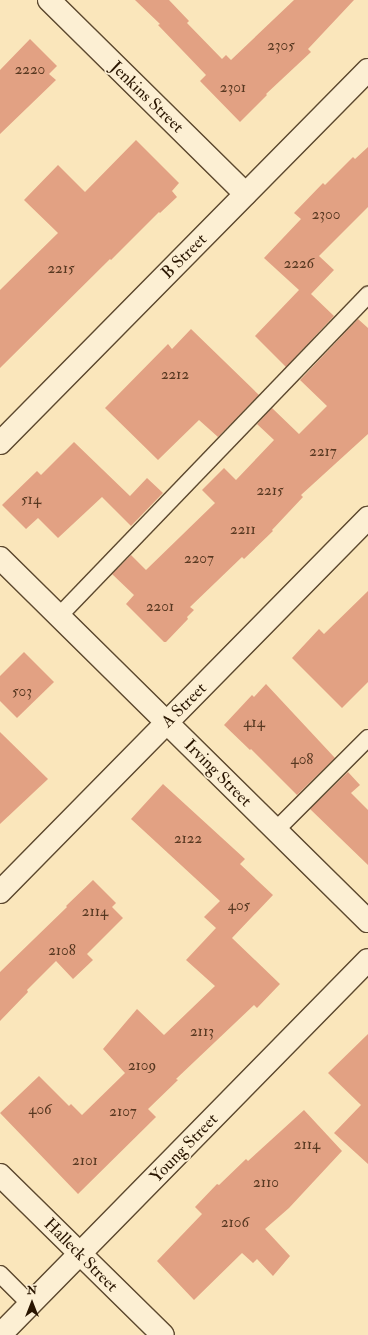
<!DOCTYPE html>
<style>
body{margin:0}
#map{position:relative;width:368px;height:1335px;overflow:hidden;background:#fae6bb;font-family:"IM FELL Double Pica",serif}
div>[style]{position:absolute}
.building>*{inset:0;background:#e2a183}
.roads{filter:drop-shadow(1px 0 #5d492f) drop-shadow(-1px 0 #5d492f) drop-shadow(0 1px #5d492f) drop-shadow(0 -1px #5d492f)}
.service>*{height:16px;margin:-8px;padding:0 8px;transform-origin:8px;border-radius:8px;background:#fcefd3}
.minor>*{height:22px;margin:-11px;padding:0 11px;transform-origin:11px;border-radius:11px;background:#fcefd3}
span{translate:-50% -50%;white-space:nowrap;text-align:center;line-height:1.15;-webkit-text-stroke:3.5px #fcefd3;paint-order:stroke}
.number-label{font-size:15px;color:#573821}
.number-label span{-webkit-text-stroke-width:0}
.street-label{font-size:17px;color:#291500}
.north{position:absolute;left:12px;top:1283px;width:40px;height:40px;-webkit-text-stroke:3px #fcefd3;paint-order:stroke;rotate:0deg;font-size:11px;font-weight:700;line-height:16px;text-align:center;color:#291500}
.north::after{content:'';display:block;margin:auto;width:14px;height:18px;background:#291500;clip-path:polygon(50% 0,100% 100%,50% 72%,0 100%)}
</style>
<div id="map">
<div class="building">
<i style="clip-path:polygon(135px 0,169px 0,189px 21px,187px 23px,222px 59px,226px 55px,231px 60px,294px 0,354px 0,308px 49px,311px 52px,266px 94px,267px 95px,240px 122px,200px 81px,206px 75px,158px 25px,160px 24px)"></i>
<i style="clip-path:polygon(30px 39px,57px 66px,49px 74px,56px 80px,0 134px,0 70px)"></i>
<i style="clip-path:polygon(136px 140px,179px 183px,172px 191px,177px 197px,160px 213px,159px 212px,111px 260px,110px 259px,0 368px,0 290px,58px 233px,24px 200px,58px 165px,85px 192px)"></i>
<i style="clip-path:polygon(368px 147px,368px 207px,319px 256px,334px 270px,311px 294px,334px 316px,286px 367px,255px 336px,299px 290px,264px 258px,301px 219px,294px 213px,323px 183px,325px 185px,353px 157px,355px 159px)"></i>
<i style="clip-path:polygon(358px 319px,368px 328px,368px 434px,301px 495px,303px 497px,272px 530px,273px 531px,244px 559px,242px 557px,190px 607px,194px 610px,187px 617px,188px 619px,166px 642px,164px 642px,126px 604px,134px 595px,112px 574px,131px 555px,146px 570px,215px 503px,202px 490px,224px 468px,236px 480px,274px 440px,257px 424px,272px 408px,299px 434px,327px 406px,300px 380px)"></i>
<i style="clip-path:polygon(191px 329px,259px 395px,218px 437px,199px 420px,158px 460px,105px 408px,168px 344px,172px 349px)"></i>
<i style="clip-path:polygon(74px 442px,130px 496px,147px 478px,163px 493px,131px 526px,102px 497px,58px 538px,38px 518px,26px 529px,2px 505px,37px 471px,41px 475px)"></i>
<i style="clip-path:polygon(368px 591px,368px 682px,342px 708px,292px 658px,319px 629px,324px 634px)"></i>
<i style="clip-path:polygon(24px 652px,54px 682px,17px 718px,0 701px,0 676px)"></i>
<i style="clip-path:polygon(266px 684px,335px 758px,297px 795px,251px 749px,250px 750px,224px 725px,252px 695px,254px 697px)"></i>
<i style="clip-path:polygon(0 732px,48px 779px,0 824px)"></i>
<i style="clip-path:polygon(348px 772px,360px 785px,351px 793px,368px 810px,368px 865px,310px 809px)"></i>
<i style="clip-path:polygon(163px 784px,245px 859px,240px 864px,273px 895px,232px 938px,280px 984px,257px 1008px,254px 1005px,176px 1079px,178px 1080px,148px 1109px,156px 1117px,78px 1194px,0 1113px,39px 1076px,69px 1106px,71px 1104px,82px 1115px,125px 1073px,103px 1049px,137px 1009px,164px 1035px,215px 986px,186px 960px,216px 928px,204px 917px,220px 901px,131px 819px)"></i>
<i style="clip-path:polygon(93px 880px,116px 903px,112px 907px,123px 918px,87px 954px,93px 960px,73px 979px,56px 961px,27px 990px,28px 992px,0 1021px,0 972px,67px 907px,66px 906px)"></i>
<i style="clip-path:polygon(368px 1034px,368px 1164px,334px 1133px,361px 1105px,328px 1073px)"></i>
<i style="clip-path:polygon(304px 1110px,342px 1151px,289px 1208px,265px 1229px,290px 1256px,273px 1276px,257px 1259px,253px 1263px,242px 1253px,194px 1300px,157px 1261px,202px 1214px,195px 1207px,217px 1184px,219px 1185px,246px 1159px,248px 1161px)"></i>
</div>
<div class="roads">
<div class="service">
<i style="left:59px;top:616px;width:446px;rotate:-46.1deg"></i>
<i style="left:276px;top:830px;width:130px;rotate:-45deg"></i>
<i style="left:0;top:1274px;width:42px;rotate:45deg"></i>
</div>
<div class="minor">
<i style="left:49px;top:0;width:276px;rotate:44.6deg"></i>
<i style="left:0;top:443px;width:524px;rotate:-45.39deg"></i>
<i style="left:0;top:558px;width:517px;rotate:44.61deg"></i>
<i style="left:0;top:892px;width:525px;rotate:-45.46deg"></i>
<i style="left:0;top:1175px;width:228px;rotate:44.5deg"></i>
<i style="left:0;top:1335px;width:525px;rotate:-45.54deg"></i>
</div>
</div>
<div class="number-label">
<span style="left:281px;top:46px">2305</span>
<span style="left:30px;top:70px">2220</span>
<span style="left:233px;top:88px">2301</span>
<span style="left:326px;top:215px">2300</span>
<span style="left:299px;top:264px">2226</span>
<span style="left:61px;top:269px">2215</span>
<span style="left:175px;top:375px">2212</span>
<span style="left:323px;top:452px">2217</span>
<span style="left:270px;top:491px">2215</span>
<span style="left:31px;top:500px">514</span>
<span style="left:243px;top:530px">2211</span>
<span style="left:199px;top:559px">2207</span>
<span style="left:160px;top:607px">2201</span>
<span style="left:22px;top:692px">503</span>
<span style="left:254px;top:723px">414</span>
<span style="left:302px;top:760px">408</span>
<span style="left:188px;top:839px">2122</span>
<span style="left:239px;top:906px">405</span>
<span style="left:95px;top:912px">2114</span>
<span style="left:62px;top:951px">2108</span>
<span style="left:202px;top:1032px">2113</span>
<span style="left:142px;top:1066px">2109</span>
<span style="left:40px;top:1110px">406</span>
<span style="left:123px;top:1112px">2107</span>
<span style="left:307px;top:1145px">2114</span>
<span style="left:85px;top:1161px">2101</span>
<span style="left:266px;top:1183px">2110</span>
<span style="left:235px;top:1223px">2106</span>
</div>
<div class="street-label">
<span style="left:147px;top:97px;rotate:44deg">Jenkins Street</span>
<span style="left:184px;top:256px;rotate:-45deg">B Street</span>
<span style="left:184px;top:705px;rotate:-45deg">A Street</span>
<span style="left:218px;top:773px;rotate:45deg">Irving Street</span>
<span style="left:184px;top:1148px;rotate:-46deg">Young Street</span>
<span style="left:81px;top:1255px;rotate:45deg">Halleck Street</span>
</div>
<div class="north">N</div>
</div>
